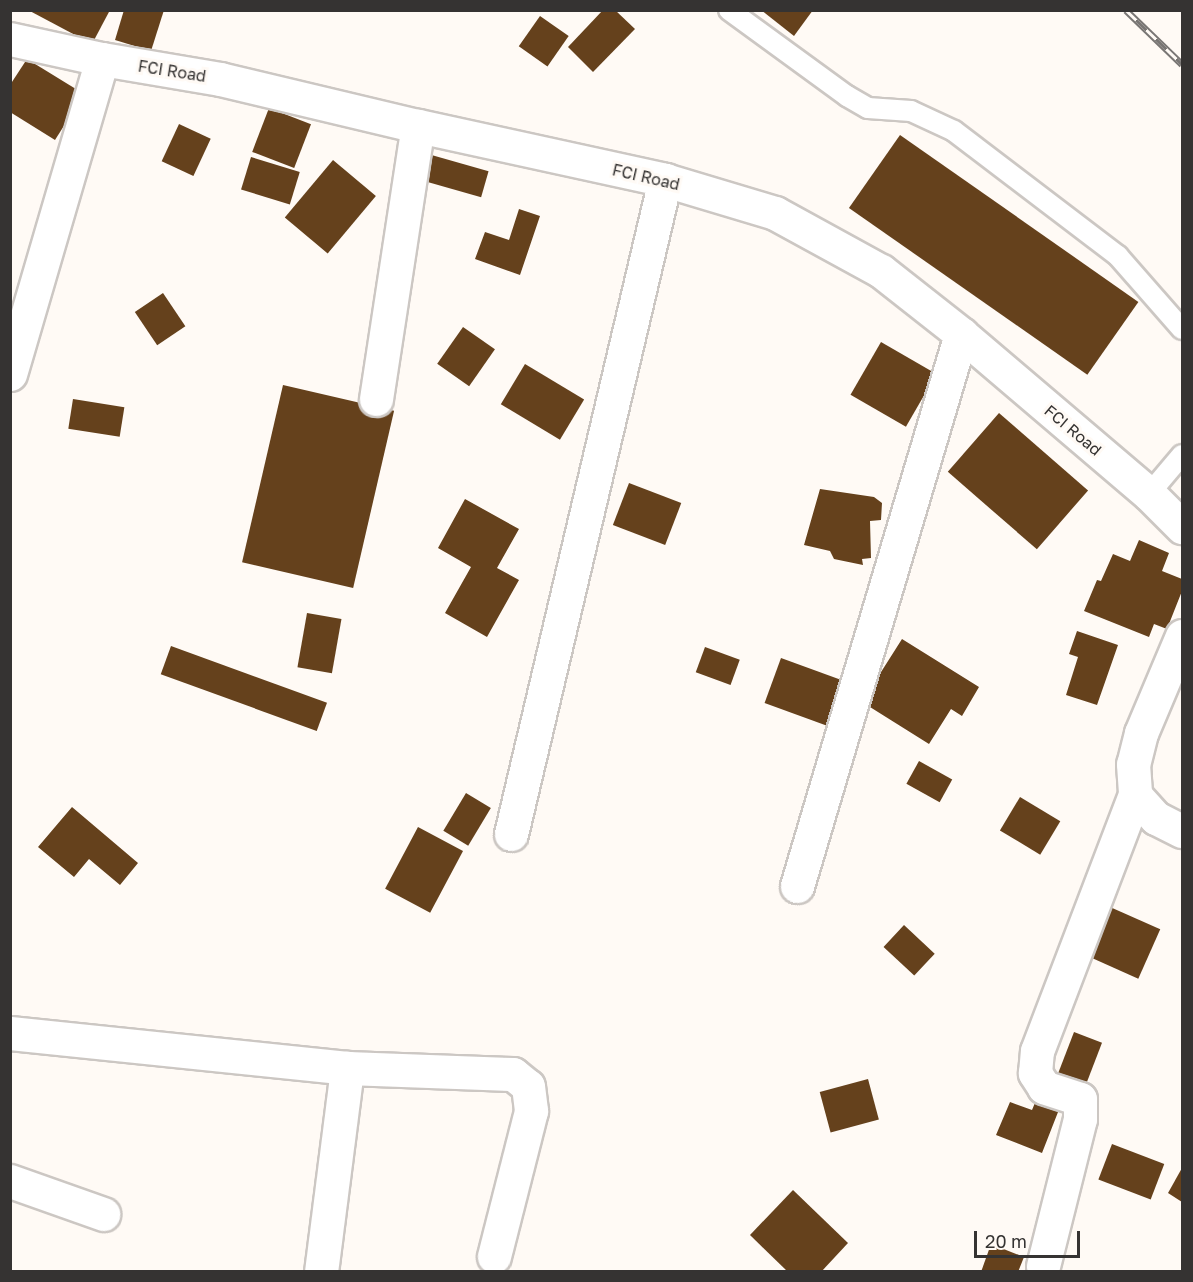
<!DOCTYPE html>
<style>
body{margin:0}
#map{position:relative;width:1193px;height:1282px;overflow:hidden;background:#fffaf5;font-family:"Golos Text",sans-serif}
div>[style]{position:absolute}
.building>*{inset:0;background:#65411c;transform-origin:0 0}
.roads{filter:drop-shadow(2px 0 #ccc7c3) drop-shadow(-2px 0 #ccc7c3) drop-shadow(0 2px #ccc7c3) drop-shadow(0 -2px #ccc7c3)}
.lane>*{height:20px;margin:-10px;padding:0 10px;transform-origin:10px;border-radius:10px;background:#fff}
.street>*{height:33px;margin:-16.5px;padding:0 16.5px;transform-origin:16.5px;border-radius:16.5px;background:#fff}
.secondary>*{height:33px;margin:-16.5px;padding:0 16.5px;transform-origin:16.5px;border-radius:16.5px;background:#fff}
.rail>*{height:7px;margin-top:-3.5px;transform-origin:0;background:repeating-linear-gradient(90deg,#fffaf5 0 14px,#797674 0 28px);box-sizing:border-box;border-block:2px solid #797674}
span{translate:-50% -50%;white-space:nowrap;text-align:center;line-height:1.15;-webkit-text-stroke:6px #fffaf5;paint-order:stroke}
.street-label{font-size:16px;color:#353332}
.frame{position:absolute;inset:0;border:12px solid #353332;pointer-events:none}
.scale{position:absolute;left:974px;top:1231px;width:106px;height:27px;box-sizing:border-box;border:3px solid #353332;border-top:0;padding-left:8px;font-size:18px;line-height:21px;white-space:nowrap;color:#353332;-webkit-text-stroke:4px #fffaf5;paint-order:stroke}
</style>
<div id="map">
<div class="building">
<i style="clip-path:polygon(28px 10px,110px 10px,92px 44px)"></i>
<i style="clip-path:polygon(124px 10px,164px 10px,151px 51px,115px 40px)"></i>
<i style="clip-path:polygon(603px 10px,615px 10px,635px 29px,593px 72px,568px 47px)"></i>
<i style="clip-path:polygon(761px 10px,813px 10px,794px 36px)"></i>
<i style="left:540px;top:16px;width:35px;height:37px;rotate:35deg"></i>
<i style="clip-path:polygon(27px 59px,84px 94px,55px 140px,10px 112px,10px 85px)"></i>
<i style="left:269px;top:108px;width:45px;height:47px;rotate:21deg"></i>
<i style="left:179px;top:124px;width:35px;height:41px;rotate:25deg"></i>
<i style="left:900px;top:135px;width:291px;height:89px;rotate:35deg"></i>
<i style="left:428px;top:154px;width:63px;height:27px;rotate:16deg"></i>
<i style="left:251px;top:157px;width:51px;height:34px;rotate:17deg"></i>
<i style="left:333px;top:160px;width:56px;height:75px;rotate:40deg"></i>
<i style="clip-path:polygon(519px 209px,540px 216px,520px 275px,475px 259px,485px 232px,509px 240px)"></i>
<i style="left:163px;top:293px;width:40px;height:34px;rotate:56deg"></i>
<i style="left:463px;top:327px;width:39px;height:45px;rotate:35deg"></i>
<i style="left:881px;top:342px;width:64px;height:61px;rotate:30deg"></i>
<i style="left:525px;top:364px;width:69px;height:47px;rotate:31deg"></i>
<i style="left:283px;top:385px;width:114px;height:182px;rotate:13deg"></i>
<i style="left:73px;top:399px;width:52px;height:30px;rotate:9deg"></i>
<i style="left:999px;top:413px;width:118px;height:78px;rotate:41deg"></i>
<i style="left:629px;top:483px;width:56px;height:45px;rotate:21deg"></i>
<i style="clip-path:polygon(820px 489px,874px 497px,882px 503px,881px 520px,870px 521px,871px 558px,862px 559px,863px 565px,834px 559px,830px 551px,804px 545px)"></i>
<i style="clip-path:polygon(465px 499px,519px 529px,497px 568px,519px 580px,487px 637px,445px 613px,471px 567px,438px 548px)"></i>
<i style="clip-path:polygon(1139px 540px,1169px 553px,1162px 571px,1182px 579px,1182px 591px,1167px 629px,1154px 624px,1149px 637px,1084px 611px,1097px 580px,1101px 581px,1113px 554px,1130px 561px)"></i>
<i style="left:307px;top:613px;width:35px;height:55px;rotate:10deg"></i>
<i style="clip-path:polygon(1077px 631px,1118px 645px,1097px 705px,1066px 695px,1078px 657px,1069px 654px)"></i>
<i style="clip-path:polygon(902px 639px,979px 687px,962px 716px,951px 709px,929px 744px,862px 702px)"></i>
<i style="left:171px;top:646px;width:166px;height:30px;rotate:20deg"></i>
<i style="left:705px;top:647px;width:37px;height:27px;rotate:20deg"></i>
<i style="left:781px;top:658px;width:73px;height:48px;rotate:20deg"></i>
<i style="left:919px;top:761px;width:38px;height:26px;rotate:29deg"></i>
<i style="left:466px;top:793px;width:29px;height:44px;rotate:31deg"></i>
<i style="left:1020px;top:797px;width:47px;height:39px;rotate:31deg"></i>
<i style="clip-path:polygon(72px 807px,138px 863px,120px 885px,89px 859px,74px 877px,38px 847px)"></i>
<i style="left:418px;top:827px;width:51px;height:70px;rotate:28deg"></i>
<i style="left:1110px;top:907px;width:55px;height:54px;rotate:24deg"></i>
<i style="left:904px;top:925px;width:42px;height:30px;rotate:43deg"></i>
<i style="left:1074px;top:1032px;width:30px;height:45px;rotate:21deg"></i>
<i style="left:868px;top:1079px;width:42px;height:50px;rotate:75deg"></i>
<i style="clip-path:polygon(1037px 1098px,1060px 1107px,1042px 1153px,996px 1135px,1010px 1102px,1032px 1110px)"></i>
<i style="left:1112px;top:1144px;width:56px;height:38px;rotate:21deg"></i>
<i style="clip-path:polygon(1182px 1168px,1182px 1202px,1168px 1193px)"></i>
<i style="clip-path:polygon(793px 1190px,848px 1243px,821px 1272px,788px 1272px,750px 1235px)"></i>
<i style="clip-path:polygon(991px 1244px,1024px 1257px,1018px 1272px,981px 1272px)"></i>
</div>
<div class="roads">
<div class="lane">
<i style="left:729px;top:10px;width:146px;rotate:36.1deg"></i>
<i style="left:847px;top:96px;width:24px;rotate:30deg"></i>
<i style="left:868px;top:108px;width:43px;rotate:4deg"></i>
<i style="left:911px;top:111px;width:47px;rotate:24.9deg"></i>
<i style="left:954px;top:131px;width:206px;rotate:37.3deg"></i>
<i style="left:1118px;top:256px;width:97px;rotate:48.8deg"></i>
<i style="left:1149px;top:494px;width:51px;rotate:-49.8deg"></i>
</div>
<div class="street">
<i style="left:10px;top:374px;width:328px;rotate:-73.7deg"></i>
<i style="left:376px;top:399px;width:276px;rotate:-81.3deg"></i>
<i style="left:511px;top:834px;width:672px;rotate:-76.75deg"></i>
<i style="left:797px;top:886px;width:576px;rotate:-73.45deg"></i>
<i style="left:10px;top:1033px;width:339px;rotate:5.9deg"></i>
<i style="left:347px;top:1068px;width:166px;rotate:2.1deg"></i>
<i style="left:513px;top:1074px;width:19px;rotate:39deg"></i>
<i style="left:528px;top:1086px;width:25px;rotate:83deg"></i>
<i style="left:531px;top:1111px;width:150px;rotate:104.3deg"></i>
<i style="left:10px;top:1181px;width:99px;rotate:19.5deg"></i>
<i style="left:1043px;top:1266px;width:152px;rotate:-75.9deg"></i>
<i style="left:1080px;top:1119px;width:20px;rotate:-90deg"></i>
<i style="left:1080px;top:1099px;width:38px;rotate:-162deg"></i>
<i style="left:1044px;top:1087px;width:17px;rotate:-123deg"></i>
<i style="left:1035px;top:1073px;width:22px;rotate:-85deg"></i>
<i style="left:1037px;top:1051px;width:274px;rotate:-69.1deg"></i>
<i style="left:321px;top:1272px;width:206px;rotate:-82.7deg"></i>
</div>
<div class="secondary">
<i style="left:10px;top:39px;width:94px;rotate:12.3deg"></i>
<i style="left:102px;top:59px;width:120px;rotate:9.6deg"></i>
<i style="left:220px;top:79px;width:204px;rotate:13.4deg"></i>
<i style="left:418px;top:126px;width:253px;rotate:12.3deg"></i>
<i style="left:665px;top:180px;width:115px;rotate:16.7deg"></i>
<i style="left:775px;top:213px;width:121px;rotate:28.7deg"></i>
<i style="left:881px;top:271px;width:102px;rotate:38.2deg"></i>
<i style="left:961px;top:334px;width:247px;rotate:40.4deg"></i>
<i style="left:1149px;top:494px;width:47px;rotate:45deg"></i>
<i style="left:1182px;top:636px;width:105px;rotate:112.9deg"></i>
<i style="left:1141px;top:733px;width:32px;rotate:104deg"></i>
<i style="left:1133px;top:764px;width:31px;rotate:86deg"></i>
<i style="left:1135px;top:795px;width:31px;rotate:48deg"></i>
<i style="left:1156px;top:818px;width:29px;rotate:27deg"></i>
</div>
</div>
<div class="rail">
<i style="left:1126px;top:10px;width:78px;rotate:44deg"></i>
</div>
<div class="street-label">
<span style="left:172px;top:71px;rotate:9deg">FCI Road</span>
<span style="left:646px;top:177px;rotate:13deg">FCI Road</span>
<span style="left:1073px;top:430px;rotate:40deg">FCI Road</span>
</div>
<div class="frame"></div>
<div class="scale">20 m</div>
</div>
